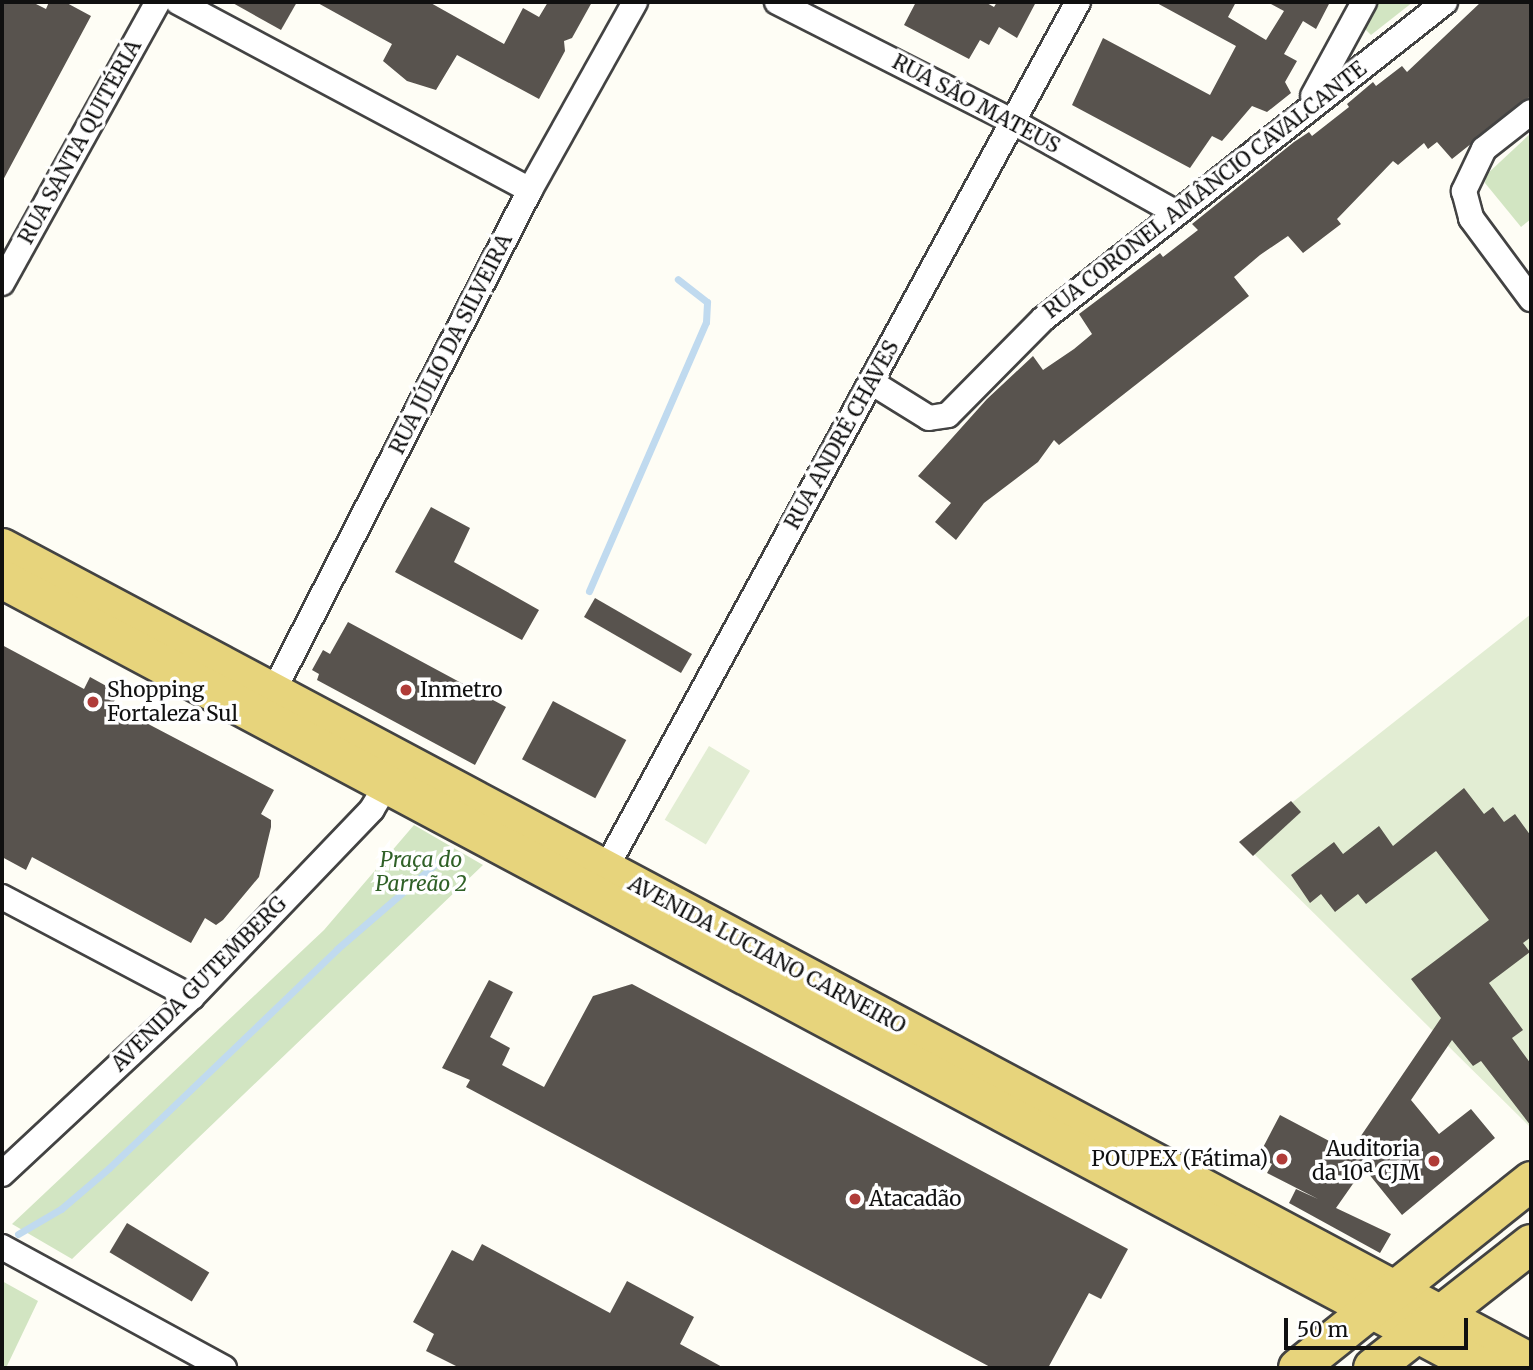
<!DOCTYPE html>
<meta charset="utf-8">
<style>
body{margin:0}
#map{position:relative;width:1533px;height:1370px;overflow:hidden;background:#fefdf5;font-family:Merriweather,serif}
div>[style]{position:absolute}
.green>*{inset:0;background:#d2e5c2}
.pitch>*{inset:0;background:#e2edd3;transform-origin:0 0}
.stream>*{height:7px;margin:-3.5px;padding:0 3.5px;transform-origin:3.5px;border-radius:3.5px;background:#c0daef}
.building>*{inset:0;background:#58534e;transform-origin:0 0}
.roads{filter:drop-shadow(2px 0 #434343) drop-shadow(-2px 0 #434343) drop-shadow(0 2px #434343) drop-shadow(0 -2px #434343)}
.minor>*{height:24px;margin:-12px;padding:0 12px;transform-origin:12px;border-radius:12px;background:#fff}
.primary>*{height:38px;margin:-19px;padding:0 19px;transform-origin:19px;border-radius:19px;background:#e7d47c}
.dots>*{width:19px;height:19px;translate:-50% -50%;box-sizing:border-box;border:4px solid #fff;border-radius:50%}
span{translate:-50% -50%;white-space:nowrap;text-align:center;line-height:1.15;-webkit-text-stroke:7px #fff;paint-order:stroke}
.street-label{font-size:21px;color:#101010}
.poi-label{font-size:21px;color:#101010}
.left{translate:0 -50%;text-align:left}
.right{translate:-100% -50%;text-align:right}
.park-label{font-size:21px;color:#306128;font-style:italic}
.frame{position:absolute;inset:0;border:4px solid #101010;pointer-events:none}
.scale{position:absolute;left:1284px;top:1318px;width:184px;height:32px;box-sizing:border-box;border:4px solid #101010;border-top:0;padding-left:9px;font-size:21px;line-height:24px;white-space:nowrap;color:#101010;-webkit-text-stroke:5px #fff;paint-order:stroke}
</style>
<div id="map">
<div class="green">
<i style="clip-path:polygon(1378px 2px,1413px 2px,1371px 35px,1364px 28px)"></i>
<i style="clip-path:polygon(1531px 133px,1531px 219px,1521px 227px,1485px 183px,1486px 175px)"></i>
<i style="clip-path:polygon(414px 825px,483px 865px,72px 1259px,12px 1224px,324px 930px)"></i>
<i style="clip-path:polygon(2px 1281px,38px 1301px,6px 1368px,2px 1368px)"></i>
</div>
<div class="pitch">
<i style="clip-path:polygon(1531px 614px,1531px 1128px,1242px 842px)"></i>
<i style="left:709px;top:746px;width:48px;height:86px;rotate:31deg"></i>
</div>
<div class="stream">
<i style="left:589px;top:591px;width:293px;rotate:-66.5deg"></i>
<i style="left:706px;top:322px;width:20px;rotate:-87deg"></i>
<i style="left:707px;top:302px;width:37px;rotate:-142deg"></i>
<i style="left:18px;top:1234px;width:50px;rotate:-30.2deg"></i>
<i style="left:61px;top:1209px;width:63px;rotate:-40.5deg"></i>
<i style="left:109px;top:1168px;width:316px;rotate:-43.8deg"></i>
<i style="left:337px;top:949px;width:136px;rotate:-40.8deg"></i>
</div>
<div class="building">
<i style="clip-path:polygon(2px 2px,32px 2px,46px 9px,49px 2px,65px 2px,91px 16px,2px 182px)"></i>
<i style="clip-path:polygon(231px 2px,297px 2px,281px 30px)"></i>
<i style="clip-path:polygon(316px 2px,429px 2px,504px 44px,523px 8px,539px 17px,548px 2px,592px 2px,572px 38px,564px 41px,565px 51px,539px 99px,457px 55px,436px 90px,407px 81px,383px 61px,392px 44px)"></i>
<i style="clip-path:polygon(916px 2px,985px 2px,994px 7px,997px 2px,1036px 2px,1017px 38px,999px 27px,989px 45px,980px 40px,969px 59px,904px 25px)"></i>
<i style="clip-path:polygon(1155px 2px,1236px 2px,1228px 17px,1266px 40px,1284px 11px,1267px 2px,1330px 2px,1316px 29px,1303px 21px,1284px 54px,1297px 61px,1285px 82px,1291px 93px,1267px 112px,1252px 106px,1222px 141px,1212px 136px,1190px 168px,1072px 105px,1103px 38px,1210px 95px,1236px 46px)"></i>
<i style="clip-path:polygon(1481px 2px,1531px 2px,1531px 96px,1452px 159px,1437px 142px,1428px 149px,1424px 143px,1398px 165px,1393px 161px,1337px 219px,1341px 224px,1303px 253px,1288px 236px,1260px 255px,1234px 277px,1249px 296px,1059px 445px,1054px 440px,1038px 462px,984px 503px,956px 540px,935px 522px,951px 503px,918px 476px,987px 399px,1033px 356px,1043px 370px,1074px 349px,1092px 334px,1079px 314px,1160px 253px,1163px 257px,1198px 230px,1192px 224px,1294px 142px,1309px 132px,1312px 136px,1349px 107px,1347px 104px,1373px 82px,1376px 86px,1402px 66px,1407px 72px)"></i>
<i style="clip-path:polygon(431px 507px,470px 528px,454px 562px,539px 610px,522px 640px,395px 572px)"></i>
<i style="left:595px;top:598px;width:112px;height:22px;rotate:30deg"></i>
<i style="clip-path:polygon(348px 622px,506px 707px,475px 765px,317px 680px,319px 674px,312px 670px,323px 650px,330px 654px)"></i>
<i style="clip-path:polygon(2px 645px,84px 689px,90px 677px,119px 693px,112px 705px,274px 790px,261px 814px,271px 820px,271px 827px,259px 877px,223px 920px,216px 925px,205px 918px,191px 943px,32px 857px,26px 870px,2px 857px)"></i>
<i style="left:553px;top:701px;width:83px;height:66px;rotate:28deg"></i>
<i style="clip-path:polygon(1464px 788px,1484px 814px,1493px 807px,1504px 822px,1515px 814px,1531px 836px,1531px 937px,1523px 943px,1530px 952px,1489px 983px,1523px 1030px,1512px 1038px,1531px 1064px,1531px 1126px,1481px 1061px,1473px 1066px,1452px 1040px,1411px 1100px,1439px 1134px,1471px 1109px,1495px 1138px,1402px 1215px,1364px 1168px,1336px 1208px,1391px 1234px,1380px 1253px,1289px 1203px,1296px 1189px,1318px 1199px,1267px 1173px,1272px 1164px,1258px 1157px,1280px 1115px,1350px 1152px,1441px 1018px,1411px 979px,1489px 920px,1436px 851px,1366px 904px,1358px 894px,1335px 912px,1321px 894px,1310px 903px,1291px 875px,1334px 842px,1343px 854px,1379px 826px,1393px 846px)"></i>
<i style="clip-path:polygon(1291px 801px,1301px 812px,1253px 856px,1239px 842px)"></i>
<i style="clip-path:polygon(489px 980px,513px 992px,490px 1037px,510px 1048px,502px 1065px,544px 1087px,593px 996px,632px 984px,1128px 1249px,1101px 1299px,1089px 1293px,1048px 1368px,992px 1368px,466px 1087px,470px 1080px,442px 1068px)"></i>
<i style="left:127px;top:1223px;width:96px;height:34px;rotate:31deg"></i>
<i style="clip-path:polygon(482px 1244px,610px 1313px,627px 1281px,694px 1317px,680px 1344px,724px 1368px,460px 1368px,426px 1351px,434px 1334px,413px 1322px,452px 1250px,473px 1261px)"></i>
</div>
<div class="roads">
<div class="minor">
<i style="left:178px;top:2px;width:399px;rotate:28.1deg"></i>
<i style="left:777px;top:2px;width:263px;rotate:26.9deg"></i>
<i style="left:1012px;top:121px;width:184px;rotate:29.2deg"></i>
<i style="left:1313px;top:96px;width:107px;rotate:-61.5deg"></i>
<i style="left:1531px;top:112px;width:60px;rotate:141.8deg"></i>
<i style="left:1484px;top:149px;width:47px;rotate:115.5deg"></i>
<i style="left:1464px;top:191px;width:28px;rotate:75deg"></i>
<i style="left:1471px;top:218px;width:101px;rotate:53.5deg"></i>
<i style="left:2px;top:283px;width:321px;rotate:-61deg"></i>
<i style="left:871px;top:382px;width:68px;rotate:31.8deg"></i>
<i style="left:929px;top:418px;width:19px;rotate:-9deg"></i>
<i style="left:948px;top:415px;width:135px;rotate:-45.3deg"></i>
<i style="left:1043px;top:319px;width:512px;rotate:-38.26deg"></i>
<i style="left:274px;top:690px;width:562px;rotate:-62.89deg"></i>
<i style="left:530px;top:190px;width:215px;rotate:-60.8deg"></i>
<i style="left:606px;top:868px;width:986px;rotate:-61.41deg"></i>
<i style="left:2px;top:897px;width:215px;rotate:27.8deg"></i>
<i style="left:2px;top:1174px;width:260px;rotate:-43deg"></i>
<i style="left:192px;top:997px;width:260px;rotate:-46.2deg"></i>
<i style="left:372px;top:809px;width:27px;rotate:-59deg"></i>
<i style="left:2px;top:1247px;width:253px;rotate:28.6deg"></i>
</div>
<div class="primary">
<i style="left:2px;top:548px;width:1733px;rotate:28.06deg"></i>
<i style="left:2px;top:579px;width:1677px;rotate:28.06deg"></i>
<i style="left:1298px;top:1368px;width:299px;rotate:-38.7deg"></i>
<i style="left:1373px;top:1368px;width:201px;rotate:-38.1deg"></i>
</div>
</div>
<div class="dots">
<i style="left:406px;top:690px;background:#b03c39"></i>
<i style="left:93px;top:702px;background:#b03c39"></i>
<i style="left:1282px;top:1159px;background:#b03c39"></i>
<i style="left:1434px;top:1161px;background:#b03c39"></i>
<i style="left:855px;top:1199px;background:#b03c39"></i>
</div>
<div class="street-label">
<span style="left:976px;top:104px;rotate:28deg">RUA SÃO MATEUS</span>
<span style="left:80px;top:142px;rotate:-61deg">RUA SANTA QUITÉRIA</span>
<span style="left:1205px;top:190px;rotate:-38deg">RUA CORONEL AMÂNCIO CAVALCANTE</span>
<span style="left:451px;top:344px;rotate:-63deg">RUA JÚLIO DA SILVEIRA</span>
<span style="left:842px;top:435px;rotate:-61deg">RUA ANDRÉ CHAVES</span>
<span style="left:767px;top:955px;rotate:28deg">AVENIDA LUCIANO CARNEIRO</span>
<span style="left:199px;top:984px;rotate:-45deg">AVENIDA GUTEMBERG</span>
</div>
<div class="poi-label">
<span class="left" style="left:107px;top:702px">Shopping<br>Fortaleza Sul</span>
<span class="left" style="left:420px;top:690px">Inmetro</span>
<span class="right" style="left:1420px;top:1161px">Auditoria<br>da 10ª CJM</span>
<span class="right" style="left:1268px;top:1159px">POUPEX (Fátima)</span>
<span class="left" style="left:869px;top:1199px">Atacadão</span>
</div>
<div class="park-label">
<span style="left:421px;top:872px">Praça do<br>Parreão 2</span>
</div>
<div class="frame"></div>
<div class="scale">50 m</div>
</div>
